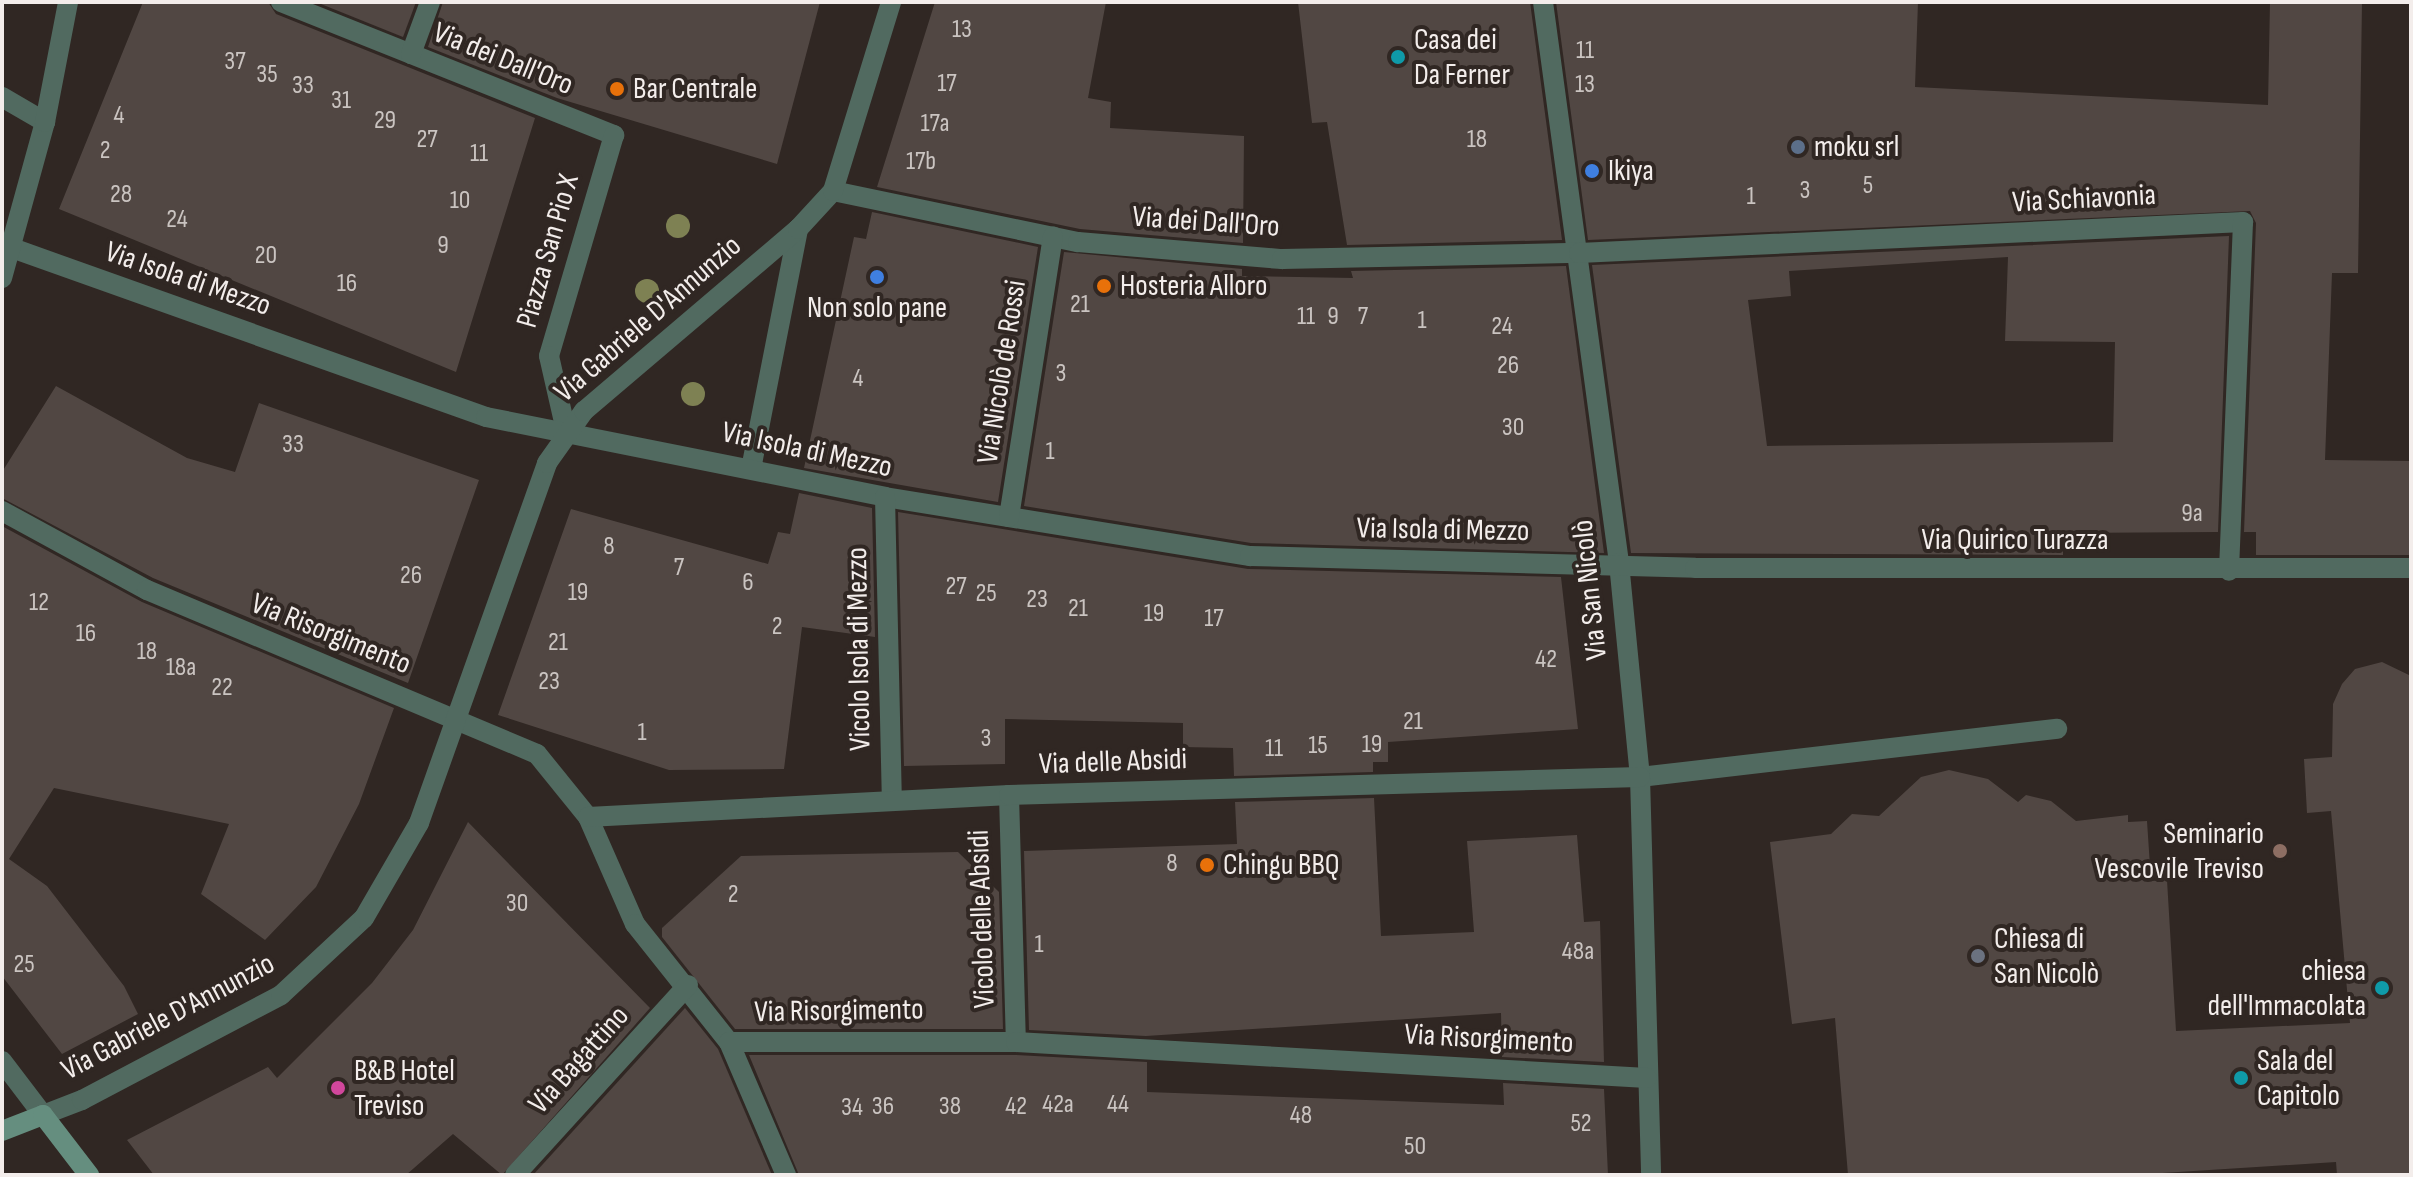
<!DOCTYPE html>
<meta charset="utf-8">
<style>
body{margin:0}
#map{position:relative;width:2413px;height:1177px;overflow:hidden;background:#302723;font-family:"Sofia Sans Condensed",sans-serif}
div>[style]{position:absolute}
.building>*{inset:0;background:#514743}
.lane>*{height:20px;margin:-10px;padding:0 10px;transform-origin:10px;border-radius:10px;background:#516a60}
.street>*{height:20px;margin:-10px;padding:0 10px;transform-origin:10px;border-radius:10px;background:#516a60}
.secondary>*{height:20px;margin:-10px;padding:0 10px;transform-origin:10px;border-radius:10px;background:#658e7f}
.trees>*{width:24px;height:24px;margin:-12px;border-radius:50%;background:#7e8153}
.dots>*{width:22px;height:22px;translate:-50% -50%;box-sizing:border-box;border:4px solid #302723;border-radius:50%}
span{translate:-50% -50%;white-space:nowrap;text-align:center;line-height:1.15;-webkit-text-stroke:8px #302723;paint-order:stroke}
.number-label{font-size:26px;color:#cac4c1}
.number-label span{-webkit-text-stroke-width:0}
.poi-label{font-size:30px;color:#f3edeb}
.left{translate:0 -50%;text-align:left}
.right{translate:-100% -50%;text-align:right}
.street-label{font-size:30px;color:#f3edeb}
.frame{position:absolute;inset:0;border:4px solid #f3edeb;pointer-events:none}
</style>
<div id="map">
<div class="building">
<i style="clip-path:polygon(143px 2px,268px 2px,276px 14px,535px 118px,456px 372px,59px 209px)"></i>
<i style="clip-path:polygon(316px 2px,416px 2px,403px 37px)"></i>
<i style="clip-path:polygon(443px 2px,820px 2px,777px 164px,557px 98px,428px 47px)"></i>
<i style="clip-path:polygon(935px 2px,1106px 2px,1088px 98px,1111px 102px,1110px 128px,1244px 136px,1243px 243px,1080px 229px,877px 187px)"></i>
<i style="clip-path:polygon(1298px 2px,1530px 2px,1562px 240px,1347px 245px,1327px 122px,1312px 123px)"></i>
<i style="clip-path:polygon(1556px 2px,1918px 2px,1915px 87px,2268px 105px,2270px 2px,2362px 2px,2358px 273px,2332px 273px,2325px 460px,2411px 461px,2411px 555px,2256px 555px,2256px 532px,2244px 532px,2256px 223px,2250px 211px,1588px 240px)"></i>
<i style="clip-path:polygon(872px 212px,1038px 247px,998px 502px,804px 468px,854px 237px,866px 239px)"></i>
<i style="clip-path:polygon(evenodd,2229px 236px,2218px 532px,2063px 533px,2063px 555px,1631px 553px,1592px 265px,2229px 236px,2008px 257px,2005px 341px,2115px 342px,2113px 442px,1767px 446px,1748px 300px,1791px 296px,1789px 271px,2008px 257px)"></i>
<i style="clip-path:polygon(1064px 252px,1242px 269px,1242px 276px,1353px 278px,1351px 271px,1566px 266px,1604px 553px,1251px 543px,1024px 506px)"></i>
<i style="clip-path:polygon(56px 386px,187px 458px,235px 472px,259px 403px,479px 480px,408px 683px,153px 578px,2px 498px,2px 472px)"></i>
<i style="clip-path:polygon(799px 493px,872px 508px,875px 637px,802px 627px,784px 769px,669px 770px,498px 715px,571px 509px,768px 564px,778px 532px,790px 534px)"></i>
<i style="clip-path:polygon(898px 512px,1248px 569px,1561px 577px,1578px 729px,1388px 742px,1388px 762px,1373px 762px,1373px 772px,1234px 776px,1233px 748px,1183px 747px,1183px 723px,1005px 719px,1005px 764px,904px 766px)"></i>
<i style="clip-path:polygon(2px 526px,142px 602px,394px 708px,359px 804px,316px 887px,265px 940px,201px 894px,229px 824px,54px 788px,9px 859px,47px 886px,124px 986px,138px 1014px,62px 1054px,2px 976px)"></i>
<i style="clip-path:polygon(2382px 662px,2411px 676px,2411px 1175px,2337px 1175px,2336px 1162px,2131px 1175px,1848px 1175px,1835px 1018px,1792px 1024px,1770px 842px,1831px 834px,1852px 814px,1879px 816px,1921px 777px,1949px 770px,1988px 779px,2018px 802px,2026px 795px,2051px 801px,2076px 821px,2128px 815px,2128px 822px,2147px 821px,2151px 881px,2167px 880px,2176px 1031px,2350px 1023px,2331px 811px,2307px 813px,2304px 759px,2332px 757px,2333px 704px,2342px 684px,2355px 669px)"></i>
<i style="clip-path:polygon(1374px 798px,1381px 936px,1474px 932px,1467px 841px,1577px 835px,1584px 922px,1600px 921px,1604px 1062px,1502px 1057px,1501px 1013px,1146px 1036px,1029px 1030px,1024px 851px,1237px 844px,1235px 802px)"></i>
<i style="clip-path:polygon(468px 822px,650px 1008px,502px 1175px,453px 1134px,406px 1175px,154px 1175px,127px 1140px,268px 1067px,277px 1078px,372px 983px,413px 930px)"></i>
<i style="clip-path:polygon(958px 852px,999px 892px,1003px 1029px,735px 1029px,662px 937px,662px 928px,741px 856px)"></i>
<i style="clip-path:polygon(685px 1008px,718px 1049px,772px 1175px,533px 1175px)"></i>
<i style="clip-path:polygon(749px 1055px,1016px 1055px,1147px 1062px,1147px 1092px,1504px 1105px,1503px 1083px,1604px 1089px,1608px 1175px,799px 1175px)"></i>
</div>
<div class="lane">
<i style="left:2px;top:97px;width:50px;rotate:30.2deg"></i>
<i style="left:751px;top:469px;width:245px;rotate:-78.9deg"></i>
<i style="left:1640px;top:777px;width:420px;rotate:-6.6deg"></i>
</div>
<div class="street">
<i style="left:281px;top:2px;width:359px;rotate:21.8deg"></i>
<i style="left:614px;top:135px;width:230px;rotate:106.4deg"></i>
<i style="left:549px;top:356px;width:77px;rotate:77.2deg"></i>
<i style="left:1543px;top:2px;width:566px;rotate:82.28deg"></i>
<i style="left:1619px;top:563px;width:215px;rotate:84.4deg"></i>
<i style="left:1640px;top:777px;width:398px;rotate:88.4deg"></i>
<i style="left:411px;top:54px;width:55px;rotate:-69.9deg"></i>
<i style="left:833px;top:191px;width:250px;rotate:11.8deg"></i>
<i style="left:1078px;top:242px;width:205px;rotate:4.8deg"></i>
<i style="left:1282px;top:259px;width:297px;rotate:-1.2deg"></i>
<i style="left:1579px;top:253px;width:665px;rotate:-2.67deg"></i>
<i style="left:2243px;top:222px;width:349px;rotate:92.3deg"></i>
<i style="left:12px;top:248px;width:503px;rotate:19.62deg"></i>
<i style="left:486px;top:417px;width:407px;rotate:11.3deg"></i>
<i style="left:885px;top:497px;width:370px;rotate:9.2deg"></i>
<i style="left:1250px;top:556px;width:445px;rotate:1.5deg"></i>
<i style="left:1695px;top:568px;width:716px"></i>
<i style="left:2px;top:278px;width:162px;rotate:-74.6deg"></i>
<i style="left:45px;top:122px;width:122px;rotate:-79.1deg"></i>
<i style="left:885px;top:497px;width:303px;rotate:88.7deg"></i>
<i style="left:2px;top:511px;width:165px;rotate:28.6deg"></i>
<i style="left:147px;top:590px;width:423px;rotate:22.8deg"></i>
<i style="left:537px;top:754px;width:81px;rotate:51deg"></i>
<i style="left:588px;top:817px;width:117px;rotate:66.3deg"></i>
<i style="left:635px;top:924px;width:151px;rotate:51.5deg"></i>
<i style="left:729px;top:1042px;width:145px;rotate:66.8deg"></i>
<i style="left:1009px;top:517px;width:284px;rotate:-81.1deg"></i>
<i style="left:1009px;top:795px;width:247px;rotate:88.4deg"></i>
<i style="left:588px;top:817px;width:422px;rotate:-3deg"></i>
<i style="left:1009px;top:795px;width:631px;rotate:-1.63deg"></i>
<i style="left:729px;top:1042px;width:287px"></i>
<i style="left:1016px;top:1042px;width:632px;rotate:3.27deg"></i>
<i style="left:2px;top:1061px;width:68px;rotate:52.8deg"></i>
<i style="left:43px;top:1115px;width:42px;rotate:-21deg"></i>
<i style="left:82px;top:1100px;width:225px;rotate:-27.8deg"></i>
<i style="left:281px;top:995px;width:113px;rotate:-42.9deg"></i>
<i style="left:364px;top:918px;width:110px;rotate:-59.9deg"></i>
<i style="left:419px;top:823px;width:382px;rotate:-70.4deg"></i>
<i style="left:547px;top:463px;width:64px;rotate:-54.6deg"></i>
<i style="left:584px;top:411px;width:281px;rotate:-40.4deg"></i>
<i style="left:798px;top:229px;width:52px;rotate:-47.4deg"></i>
<i style="left:833px;top:191px;width:198px;rotate:-72.9deg"></i>
<i style="left:515px;top:1175px;width:257px;rotate:-47.7deg"></i>
</div>
<div class="secondary">
<i style="left:2px;top:1131px;width:44px;rotate:-21.3deg"></i>
<i style="left:43px;top:1115px;width:76px;rotate:52.5deg"></i>
</div>
<div class="trees">
<i style="left:678px;top:226px"></i>
<i style="left:647px;top:291px"></i>
<i style="left:693px;top:394px"></i>
</div>
<div class="dots">
<i style="left:1398px;top:57px;background:#0f9aa8"></i>
<i style="left:617px;top:89px;background:#e8710a"></i>
<i style="left:1798px;top:147px;background:#5c6f8a"></i>
<i style="left:1592px;top:171px;background:#3f7fe0"></i>
<i style="left:877px;top:277px;background:#3f7fe0"></i>
<i style="left:1104px;top:286px;background:#e8710a"></i>
<i style="left:2280px;top:851px;background:#8d6e63"></i>
<i style="left:1207px;top:865px;background:#e8710a"></i>
<i style="left:1978px;top:956px;background:#6b7280"></i>
<i style="left:2382px;top:988px;background:#0f9aa8"></i>
<i style="left:2241px;top:1078px;background:#0f9aa8"></i>
<i style="left:338px;top:1088px;background:#d1479c"></i>
</div>
<div class="number-label">
<span style="left:962px;top:30px">13</span>
<span style="left:1585px;top:51px">11</span>
<span style="left:235px;top:62px">37</span>
<span style="left:267px;top:75px">35</span>
<span style="left:947px;top:84px">17</span>
<span style="left:1585px;top:85px">13</span>
<span style="left:303px;top:86px">33</span>
<span style="left:341px;top:101px">31</span>
<span style="left:119px;top:116px">4</span>
<span style="left:385px;top:121px">29</span>
<span style="left:935px;top:124px">17a</span>
<span style="left:427px;top:140px">27</span>
<span style="left:1477px;top:140px">18</span>
<span style="left:105px;top:151px">2</span>
<span style="left:479px;top:154px">11</span>
<span style="left:921px;top:162px">17b</span>
<span style="left:1868px;top:186px">5</span>
<span style="left:1805px;top:191px">3</span>
<span style="left:121px;top:195px">28</span>
<span style="left:1751px;top:197px">1</span>
<span style="left:460px;top:201px">10</span>
<span style="left:177px;top:220px">24</span>
<span style="left:443px;top:246px">9</span>
<span style="left:266px;top:256px">20</span>
<span style="left:347px;top:284px">16</span>
<span style="left:1080px;top:305px">21</span>
<span style="left:1306px;top:317px">11</span>
<span style="left:1333px;top:317px">9</span>
<span style="left:1363px;top:317px">7</span>
<span style="left:1422px;top:321px">1</span>
<span style="left:1502px;top:327px">24</span>
<span style="left:1508px;top:366px">26</span>
<span style="left:1061px;top:374px">3</span>
<span style="left:858px;top:379px">4</span>
<span style="left:1513px;top:428px">30</span>
<span style="left:293px;top:445px">33</span>
<span style="left:1050px;top:452px">1</span>
<span style="left:2192px;top:514px">9a</span>
<span style="left:609px;top:547px">8</span>
<span style="left:679px;top:568px">7</span>
<span style="left:411px;top:576px">26</span>
<span style="left:748px;top:583px">6</span>
<span style="left:956px;top:587px">27</span>
<span style="left:578px;top:593px">19</span>
<span style="left:986px;top:594px">25</span>
<span style="left:1037px;top:600px">23</span>
<span style="left:39px;top:603px">12</span>
<span style="left:1078px;top:609px">21</span>
<span style="left:1154px;top:614px">19</span>
<span style="left:1214px;top:619px">17</span>
<span style="left:777px;top:627px">2</span>
<span style="left:86px;top:634px">16</span>
<span style="left:558px;top:643px">21</span>
<span style="left:147px;top:652px">18</span>
<span style="left:1546px;top:660px">42</span>
<span style="left:181px;top:668px">18a</span>
<span style="left:549px;top:682px">23</span>
<span style="left:222px;top:688px">22</span>
<span style="left:1413px;top:722px">21</span>
<span style="left:642px;top:733px">1</span>
<span style="left:986px;top:739px">3</span>
<span style="left:1372px;top:745px">19</span>
<span style="left:1318px;top:746px">15</span>
<span style="left:1274px;top:749px">11</span>
<span style="left:1172px;top:864px">8</span>
<span style="left:733px;top:895px">2</span>
<span style="left:517px;top:904px">30</span>
<span style="left:1039px;top:945px">1</span>
<span style="left:1578px;top:952px">48a</span>
<span style="left:24px;top:965px">25</span>
<span style="left:1058px;top:1105px">42a</span>
<span style="left:1118px;top:1105px">44</span>
<span style="left:883px;top:1107px">36</span>
<span style="left:950px;top:1107px">38</span>
<span style="left:1016px;top:1107px">42</span>
<span style="left:852px;top:1108px">34</span>
<span style="left:1301px;top:1116px">48</span>
<span style="left:1581px;top:1124px">52</span>
<span style="left:1415px;top:1147px">50</span>
</div>
<div class="poi-label">
<span class="left" style="left:1414px;top:57px">Casa dei<br>Da Ferner</span>
<span class="left" style="left:633px;top:89px">Bar Centrale</span>
<span class="left" style="left:1814px;top:147px">moku srl</span>
<span class="left" style="left:1608px;top:171px">Ikiya</span>
<span class="left" style="left:1120px;top:286px">Hosteria Alloro</span>
<span style="left:877px;top:308px">Non solo pane</span>
<span class="right" style="left:2264px;top:851px">Seminario<br>Vescovile Treviso</span>
<span class="left" style="left:1223px;top:865px">Chingu BBQ</span>
<span class="left" style="left:1994px;top:956px">Chiesa di<br>San Nicolò</span>
<span class="right" style="left:2366px;top:988px">chiesa<br>dell'Immacolata</span>
<span class="left" style="left:2257px;top:1078px">Sala del<br>Capitolo</span>
<span class="left" style="left:354px;top:1088px">B&amp;B Hotel<br>Treviso</span>
</div>
<div class="street-label">
<span style="left:503px;top:59px;rotate:22deg">Via dei Dall'Oro</span>
<span style="left:2084px;top:199px;rotate:-3deg">Via Schiavonia</span>
<span style="left:1206px;top:222px;rotate:4deg">Via dei Dall'Oro</span>
<span style="left:548px;top:251px;rotate:-74deg">Piazza San Pio X</span>
<span style="left:188px;top:279px;rotate:19deg">Via Isola di Mezzo</span>
<span style="left:648px;top:319px;rotate:-41deg">Via Gabriele D'Annunzio</span>
<span style="left:1002px;top:372px;rotate:-81deg">Via Nicolò de Rossi</span>
<span style="left:807px;top:450px;rotate:12deg">Via Isola di Mezzo</span>
<span style="left:1443px;top:530px;rotate:1deg">Via Isola di Mezzo</span>
<span style="left:2015px;top:540px">Via Quirico Turazza</span>
<span style="left:1590px;top:590px;rotate:-96deg">Via San Nicolò</span>
<span style="left:331px;top:634px;rotate:22deg">Via Risorgimento</span>
<span style="left:859px;top:649px;rotate:-91deg">Vicolo Isola di Mezzo</span>
<span style="left:1113px;top:762px;rotate:-2deg">Via delle Absidi</span>
<span style="left:982px;top:919px;rotate:-92deg">Vicolo delle Absidi</span>
<span style="left:839px;top:1011px;rotate:-1deg">Via Risorgimento</span>
<span style="left:168px;top:1017px;rotate:-28deg">Via Gabriele D'Annunzio</span>
<span style="left:1489px;top:1039px;rotate:3deg">Via Risorgimento</span>
<span style="left:579px;top:1060px;rotate:-48deg">Via Bagattino</span>
</div>
<div class="frame"></div>
</div>
